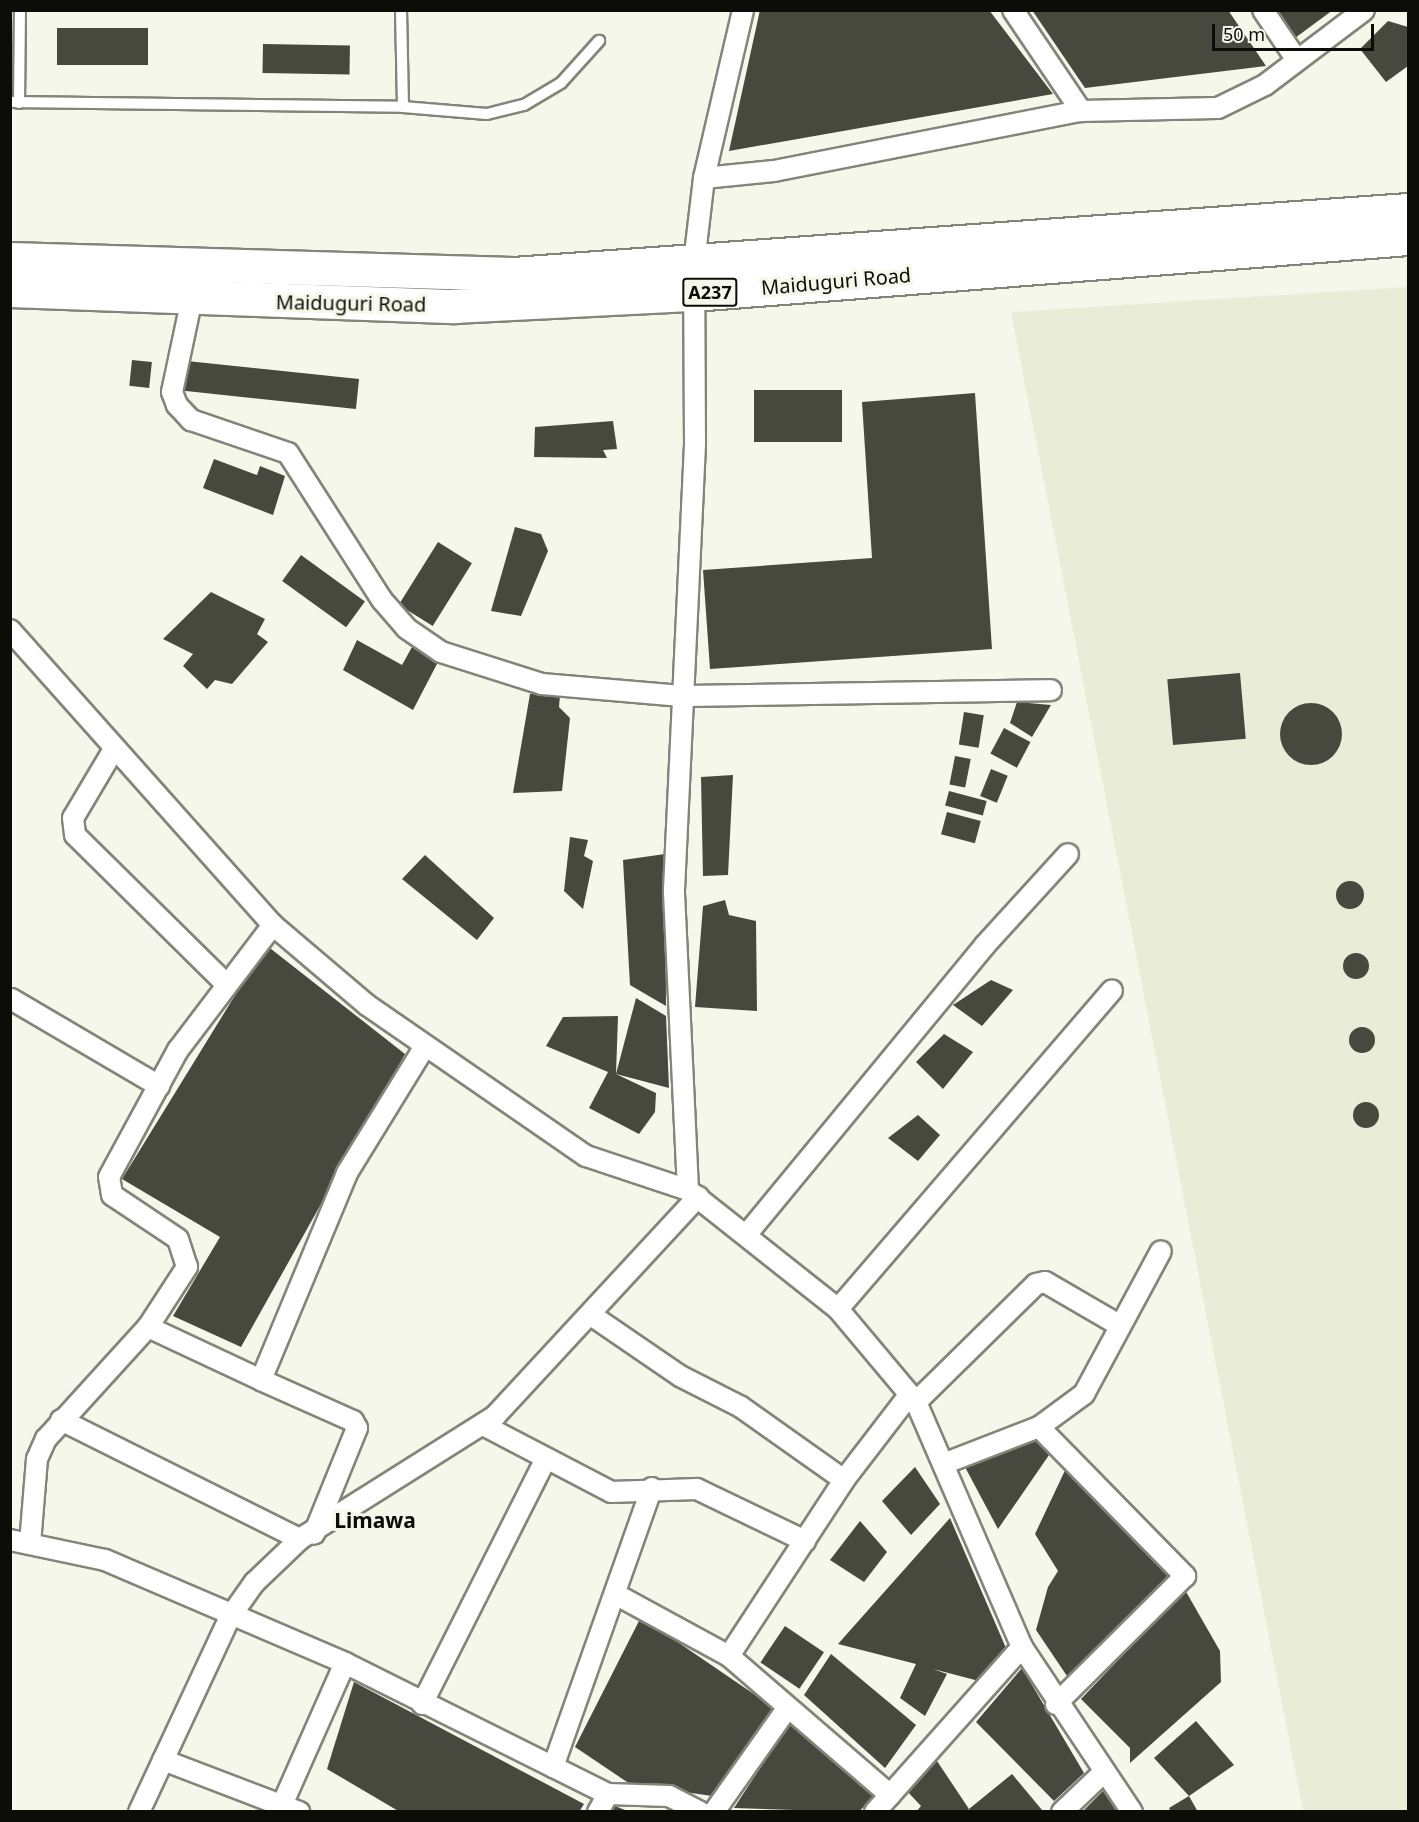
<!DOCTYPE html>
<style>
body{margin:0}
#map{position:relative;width:1419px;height:1822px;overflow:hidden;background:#f4f7e9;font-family:"Noto Sans",sans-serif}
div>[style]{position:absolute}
.built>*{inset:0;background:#e9edd8}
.building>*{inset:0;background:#47493e;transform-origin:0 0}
.round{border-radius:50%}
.roads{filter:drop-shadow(2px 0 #838579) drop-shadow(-2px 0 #838579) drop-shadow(0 2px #838579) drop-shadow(0 -2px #838579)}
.lane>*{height:10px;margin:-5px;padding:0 5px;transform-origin:5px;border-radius:5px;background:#fff}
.street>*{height:20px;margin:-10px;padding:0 10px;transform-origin:10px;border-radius:10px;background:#fff}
.highway>*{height:33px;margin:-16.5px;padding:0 16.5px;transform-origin:16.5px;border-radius:16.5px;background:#fff}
span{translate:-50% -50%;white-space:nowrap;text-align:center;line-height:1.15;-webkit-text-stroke:6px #f4f7e9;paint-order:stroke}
.shield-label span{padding:2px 4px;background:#f4f7e9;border:2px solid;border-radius:4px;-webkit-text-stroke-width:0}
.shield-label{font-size:18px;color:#0c0d09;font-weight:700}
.street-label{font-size:20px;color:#0c0d09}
.neighbourhood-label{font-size:21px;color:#0c0d09;font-weight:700}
.frame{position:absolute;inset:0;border:12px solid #0c0d09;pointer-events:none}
.scale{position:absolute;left:1212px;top:24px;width:162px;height:27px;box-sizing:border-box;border:3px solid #0c0d09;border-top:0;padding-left:8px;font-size:18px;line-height:21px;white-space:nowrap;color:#0c0d09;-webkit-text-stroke:4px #f4f7e9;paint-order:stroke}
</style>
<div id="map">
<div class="built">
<i style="clip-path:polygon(1408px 287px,1408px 1811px,1303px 1811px,1011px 312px)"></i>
</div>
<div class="building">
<i style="clip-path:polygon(760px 10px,989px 10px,1053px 94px,729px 151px)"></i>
<i style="clip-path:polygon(1032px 10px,1228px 10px,1266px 66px,1085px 88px)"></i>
<i style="clip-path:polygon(1275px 10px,1333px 10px,1295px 38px)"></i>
<i style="clip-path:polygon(1388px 21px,1408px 27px,1408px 66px,1386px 82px,1360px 49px)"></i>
<i style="left:148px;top:28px;width:37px;height:91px;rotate:90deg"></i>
<i style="left:263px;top:44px;width:87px;height:29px;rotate:1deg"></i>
<i style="left:132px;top:360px;width:20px;height:26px;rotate:6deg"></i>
<i style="left:187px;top:361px;width:173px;height:30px;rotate:6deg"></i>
<i style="left:842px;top:390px;width:52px;height:88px;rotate:90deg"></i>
<i style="clip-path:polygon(975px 393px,992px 649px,710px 669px,703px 570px,872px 558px,862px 402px)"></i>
<i style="clip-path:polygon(613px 421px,617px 449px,603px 450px,607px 458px,534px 457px,535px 427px)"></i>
<i style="clip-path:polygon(214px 459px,257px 475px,260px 466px,285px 476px,273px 515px,203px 488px)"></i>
<i style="clip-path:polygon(515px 527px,541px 534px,548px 551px,521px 616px,491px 611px)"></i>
<i style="left:438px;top:542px;width:40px;height:74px;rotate:32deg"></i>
<i style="left:301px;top:555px;width:79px;height:32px;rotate:36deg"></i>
<i style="clip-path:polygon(211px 592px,265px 619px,257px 634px,268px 642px,232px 684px,215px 680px,207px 689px,183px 666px,193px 654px,163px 639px)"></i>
<i style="clip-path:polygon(357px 640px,402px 665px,412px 647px,438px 662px,413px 710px,343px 670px)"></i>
<i style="left:1240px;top:673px;width:66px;height:73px;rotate:85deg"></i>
<i style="clip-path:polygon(530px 694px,560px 695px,559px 707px,570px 718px,562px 791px,513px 793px)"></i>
<i style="clip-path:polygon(1017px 702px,1051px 705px,1032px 737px,1010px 723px)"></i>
<i class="round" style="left:1280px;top:703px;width:62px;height:62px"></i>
<i style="left:964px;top:712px;width:20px;height:33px;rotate:9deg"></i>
<i style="left:1004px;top:728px;width:30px;height:29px;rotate:28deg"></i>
<i style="left:955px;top:756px;width:16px;height:29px;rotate:11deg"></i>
<i style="left:991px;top:769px;width:18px;height:29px;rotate:22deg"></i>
<i style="clip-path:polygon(733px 775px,728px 875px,703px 876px,701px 777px)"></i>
<i style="left:949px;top:791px;width:39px;height:15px;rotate:15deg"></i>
<i style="left:947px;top:812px;width:35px;height:23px;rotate:15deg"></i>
<i style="clip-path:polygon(570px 837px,588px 840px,584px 856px,593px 861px,583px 909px,564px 891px)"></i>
<i style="clip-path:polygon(665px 854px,666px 1006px,630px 985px,623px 860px)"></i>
<i style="clip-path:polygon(425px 855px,494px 918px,477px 940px,402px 879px)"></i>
<i class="round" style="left:1336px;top:881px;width:28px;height:28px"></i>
<i style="clip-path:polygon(725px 900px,729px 915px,756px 921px,757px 1011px,695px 1007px,703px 906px)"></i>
<i style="clip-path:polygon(266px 945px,405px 1054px,241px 1347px,173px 1316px,220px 1237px,122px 1179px)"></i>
<i class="round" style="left:1343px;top:953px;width:26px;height:26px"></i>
<i style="clip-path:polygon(991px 980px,1013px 990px,982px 1026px,953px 1005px)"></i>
<i style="clip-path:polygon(636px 998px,666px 1016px,669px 1088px,616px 1074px)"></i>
<i style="clip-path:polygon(618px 1016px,616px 1074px,656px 1093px,655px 1112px,639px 1134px,589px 1108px,608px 1072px,546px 1046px,563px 1017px)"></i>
<i class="round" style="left:1349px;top:1027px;width:26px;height:26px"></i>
<i style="clip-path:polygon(944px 1034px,973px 1052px,943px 1089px,916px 1062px)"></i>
<i class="round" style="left:1353px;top:1102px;width:26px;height:26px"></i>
<i style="clip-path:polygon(918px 1115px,940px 1135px,918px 1161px,888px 1138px)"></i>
<i style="clip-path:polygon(1035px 1437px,1049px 1455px,998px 1529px,965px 1467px)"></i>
<i style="clip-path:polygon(1068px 1464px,1173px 1578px,1069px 1679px,1036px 1630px,1048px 1587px,1058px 1571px,1035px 1534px)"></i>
<i style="clip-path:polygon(915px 1467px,940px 1504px,911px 1535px,882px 1501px)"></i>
<i style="clip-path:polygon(950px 1518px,1006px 1648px,979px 1681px,933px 1669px,947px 1674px,925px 1716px,900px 1698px,916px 1664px,838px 1644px)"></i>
<i style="clip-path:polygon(860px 1521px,887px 1552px,864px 1582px,830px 1560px)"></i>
<i style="clip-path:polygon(1185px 1590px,1220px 1651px,1221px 1682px,1130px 1763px,1130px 1748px,1081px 1699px)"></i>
<i style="clip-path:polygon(641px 1617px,777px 1710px,712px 1796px,630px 1784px,575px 1747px)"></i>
<i style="left:785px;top:1626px;width:47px;height:44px;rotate:34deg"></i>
<i style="clip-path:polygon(831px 1654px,916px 1725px,885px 1768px,804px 1695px)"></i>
<i style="clip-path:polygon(1022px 1668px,1084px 1773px,1054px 1801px,976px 1722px)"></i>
<i style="clip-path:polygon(354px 1682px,584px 1804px,579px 1812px,400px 1812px,327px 1769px)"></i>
<i style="clip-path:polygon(1196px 1721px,1234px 1765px,1189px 1796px,1154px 1758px)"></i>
<i style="clip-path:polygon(789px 1724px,875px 1794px,859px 1812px,734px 1808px)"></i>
<i style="clip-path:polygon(935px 1758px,969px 1809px,967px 1812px,916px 1812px,921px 1806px,905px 1789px)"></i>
<i style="clip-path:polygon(1012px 1774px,1042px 1810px,971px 1812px,969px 1809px)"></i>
<i style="clip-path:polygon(1103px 1791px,1117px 1812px,1082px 1812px)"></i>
<i style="clip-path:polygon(1189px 1796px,1198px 1812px,1171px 1812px,1169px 1808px)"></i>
<i style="clip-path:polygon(612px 1805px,628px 1811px,628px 1812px,608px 1812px)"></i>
</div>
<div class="roads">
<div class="lane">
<i style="left:401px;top:10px;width:97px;rotate:88.8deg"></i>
<i style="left:10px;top:102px;width:393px;rotate:0.7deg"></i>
<i style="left:403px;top:107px;width:84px;rotate:4.8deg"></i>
<i style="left:487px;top:114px;width:38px;rotate:-14deg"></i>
<i style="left:524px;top:105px;width:43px;rotate:-30.7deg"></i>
<i style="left:561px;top:83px;width:57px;rotate:-47.9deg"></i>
<i style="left:19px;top:103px;width:93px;rotate:-89.4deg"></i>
</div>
<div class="street">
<i style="left:1013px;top:10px;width:122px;rotate:56deg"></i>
<i style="left:1263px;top:10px;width:59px;rotate:56deg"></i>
<i style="left:704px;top:178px;width:70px;rotate:-5.7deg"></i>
<i style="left:774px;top:171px;width:313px;rotate:-11.1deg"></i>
<i style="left:1081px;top:111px;width:137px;rotate:-1.3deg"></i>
<i style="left:1218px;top:108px;width:52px;rotate:-26.1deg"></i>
<i style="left:1265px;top:85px;width:124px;rotate:-37.1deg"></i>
<i style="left:192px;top:298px;width:96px;rotate:102deg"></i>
<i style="left:172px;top:392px;width:14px;rotate:69deg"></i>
<i style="left:177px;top:405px;width:21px;rotate:47deg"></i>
<i style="left:191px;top:420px;width:102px;rotate:18.8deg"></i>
<i style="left:288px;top:453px;width:174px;rotate:57.4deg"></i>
<i style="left:382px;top:600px;width:37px;rotate:49deg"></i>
<i style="left:406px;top:628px;width:42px;rotate:34.4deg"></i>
<i style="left:441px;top:652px;width:106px;rotate:17.6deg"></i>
<i style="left:542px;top:684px;width:140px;rotate:4.9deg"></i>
<i style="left:681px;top:696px;width:370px;rotate:-0.9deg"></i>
<i style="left:10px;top:630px;width:395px;rotate:48.3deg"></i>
<i style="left:273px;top:925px;width:123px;rotate:40.4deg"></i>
<i style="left:367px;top:1005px;width:266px;rotate:34.6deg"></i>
<i style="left:586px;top:1156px;width:108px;rotate:18.4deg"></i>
<i style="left:688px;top:1190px;width:191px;rotate:38.4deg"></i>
<i style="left:838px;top:1309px;width:121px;rotate:50deg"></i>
<i style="left:916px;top:1402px;width:267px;rotate:66.6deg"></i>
<i style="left:1022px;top:1647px;width:198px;rotate:56.3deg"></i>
<i style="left:114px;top:749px;width:80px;rotate:120.7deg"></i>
<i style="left:73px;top:818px;width:17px;rotate:83deg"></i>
<i style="left:75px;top:835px;width:212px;rotate:44.6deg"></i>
<i style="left:11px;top:999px;width:172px;rotate:30.4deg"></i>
<i style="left:688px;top:1190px;width:300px;rotate:-92.7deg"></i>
<i style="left:674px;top:890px;width:447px;rotate:-87.3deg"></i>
<i style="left:695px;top:443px;width:180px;rotate:-90.3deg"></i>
<i style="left:694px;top:263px;width:86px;rotate:-83.3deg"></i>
<i style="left:704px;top:178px;width:172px;rotate:-76.9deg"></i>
<i style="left:747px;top:1234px;width:374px;rotate:-50.5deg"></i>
<i style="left:985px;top:945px;width:123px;rotate:-47.6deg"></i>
<i style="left:838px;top:1309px;width:420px;rotate:-49.3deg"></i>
<i style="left:591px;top:1315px;width:108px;rotate:34.4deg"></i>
<i style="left:680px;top:1376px;width:68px;rotate:26.9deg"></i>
<i style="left:741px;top:1407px;width:126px;rotate:35.3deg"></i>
<i style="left:148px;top:1327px;width:125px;rotate:25.1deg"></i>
<i style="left:261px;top:1380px;width:224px;rotate:-67.4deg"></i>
<i style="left:347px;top:1173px;width:147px;rotate:-58.4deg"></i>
<i style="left:261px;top:1380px;width:101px;rotate:24deg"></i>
<i style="left:353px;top:1421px;width:8px;rotate:60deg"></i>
<i style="left:357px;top:1428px;width:114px;rotate:112.1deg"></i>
<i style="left:916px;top:1402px;width:168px;rotate:-44.5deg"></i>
<i style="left:1036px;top:1284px;width:9px;rotate:-13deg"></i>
<i style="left:1045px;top:1282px;width:86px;rotate:30.2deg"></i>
<i style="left:61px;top:1420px;width:267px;rotate:26.5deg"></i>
<i style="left:483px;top:1425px;width:144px;rotate:27.6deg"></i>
<i style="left:611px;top:1492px;width:86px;rotate:-2deg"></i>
<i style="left:697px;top:1489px;width:120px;rotate:25.7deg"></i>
<i style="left:1039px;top:1427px;width:209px;rotate:45.6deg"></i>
<i style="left:1185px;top:1576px;width:182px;rotate:135.2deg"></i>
<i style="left:943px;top:1464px;width:103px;rotate:-21.1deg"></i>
<i style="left:1039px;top:1427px;width:56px;rotate:-36.3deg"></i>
<i style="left:1084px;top:1394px;width:162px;rotate:-61.7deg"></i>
<i style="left:10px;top:1540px;width:97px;rotate:11.9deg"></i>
<i style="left:105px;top:1560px;width:261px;rotate:23.2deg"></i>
<i style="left:345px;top:1663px;width:294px;rotate:26.5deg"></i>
<i style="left:608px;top:1794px;width:21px;rotate:119deg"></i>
<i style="left:30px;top:1544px;width:85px;rotate:-85.3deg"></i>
<i style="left:37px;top:1459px;width:22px;rotate:-66deg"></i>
<i style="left:46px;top:1439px;width:151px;rotate:-47.7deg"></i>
<i style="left:148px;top:1327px;width:72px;rotate:-57deg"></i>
<i style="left:187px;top:1267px;width:29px;rotate:-108deg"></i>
<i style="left:178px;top:1239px;width:79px;rotate:-146.3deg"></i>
<i style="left:112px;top:1195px;width:18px;rotate:-99deg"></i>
<i style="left:109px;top:1177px;width:145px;rotate:-61.5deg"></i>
<i style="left:178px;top:1050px;width:157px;rotate:-52.8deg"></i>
<i style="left:617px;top:1595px;width:128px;rotate:28.6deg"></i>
<i style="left:729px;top:1656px;width:213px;rotate:40.8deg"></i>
<i style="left:729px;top:1656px;width:210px;rotate:-56.8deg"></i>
<i style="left:844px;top:1480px;width:108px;rotate:-52.5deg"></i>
<i style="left:422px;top:1704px;width:275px;rotate:-63.2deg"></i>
<i style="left:163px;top:1760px;width:146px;rotate:20.9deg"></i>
<i style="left:553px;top:1767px;width:296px;rotate:-70.5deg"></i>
<i style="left:608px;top:1794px;width:61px;rotate:1.9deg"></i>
<i style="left:669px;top:1796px;width:35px;rotate:27deg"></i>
<i style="left:282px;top:1805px;width:155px;rotate:-66.1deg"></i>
<i style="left:139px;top:1812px;width:215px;rotate:-65deg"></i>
<i style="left:230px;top:1617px;width:42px;rotate:-54.8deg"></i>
<i style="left:254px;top:1583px;width:64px;rotate:-43.7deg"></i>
<i style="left:300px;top:1539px;width:231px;rotate:-32.2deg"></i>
<i style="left:495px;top:1416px;width:299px;rotate:-47.2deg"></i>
<i style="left:714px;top:1812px;width:128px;rotate:-54.8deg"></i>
<i style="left:875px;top:1812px;width:221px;rotate:-48.3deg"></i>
<i style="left:1062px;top:1812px;width:57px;rotate:-43.6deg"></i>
</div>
<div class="highway">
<i style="left:10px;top:259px;width:503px;rotate:1.71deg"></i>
<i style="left:513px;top:274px;width:897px;rotate:-4.09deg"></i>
<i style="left:10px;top:290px;width:445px;rotate:2.1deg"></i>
<i style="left:455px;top:306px;width:238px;rotate:-2.9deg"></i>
<i style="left:693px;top:294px;width:717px;rotate:-4.48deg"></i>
</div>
</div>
<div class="shield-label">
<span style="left:710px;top:292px">A237</span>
</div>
<div class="street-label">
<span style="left:836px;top:281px;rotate:-5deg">Maiduguri Road</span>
<span style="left:351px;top:303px;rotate:1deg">Maiduguri Road</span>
</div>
<div class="neighbourhood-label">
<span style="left:375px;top:1520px">Limawa</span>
</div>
<div class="frame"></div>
<div class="scale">50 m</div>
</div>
